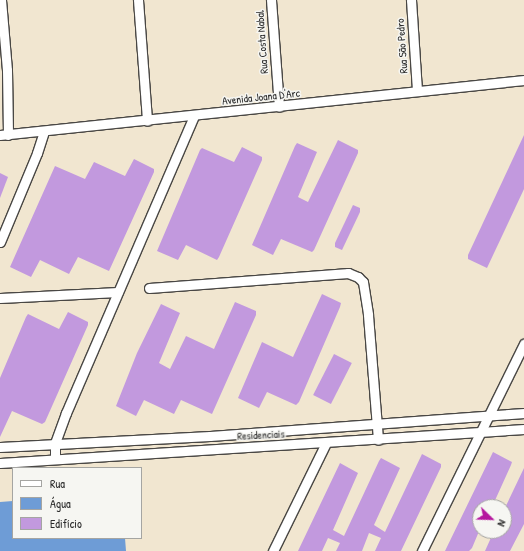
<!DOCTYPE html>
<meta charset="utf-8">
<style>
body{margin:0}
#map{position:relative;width:524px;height:551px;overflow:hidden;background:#f1e6d0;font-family:"Patrick Hand",sans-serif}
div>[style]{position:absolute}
.water>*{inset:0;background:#6e9cd6}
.building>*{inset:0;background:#c299de;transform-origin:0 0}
.roads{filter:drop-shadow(1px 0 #494744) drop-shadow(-1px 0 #494744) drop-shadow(0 1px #494744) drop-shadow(0 -1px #494744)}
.minor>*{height:9px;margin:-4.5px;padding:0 4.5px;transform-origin:4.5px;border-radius:4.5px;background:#fff}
span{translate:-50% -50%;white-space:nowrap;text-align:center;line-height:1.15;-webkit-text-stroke:3px #f6f6f2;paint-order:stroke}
.street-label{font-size:11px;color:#2b2b2b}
.legend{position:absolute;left:12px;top:467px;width:130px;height:72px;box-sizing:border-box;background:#f6f6f2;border:1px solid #a5a5a2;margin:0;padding:5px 7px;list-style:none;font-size:12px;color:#2b2b2b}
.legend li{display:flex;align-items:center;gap:8px;height:20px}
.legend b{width:20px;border:1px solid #a5a5a2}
.north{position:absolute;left:472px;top:499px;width:40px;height:40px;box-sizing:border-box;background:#f6f6f2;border:1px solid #a5a5a2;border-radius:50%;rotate:113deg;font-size:11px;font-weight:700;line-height:16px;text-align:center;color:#2b2b2b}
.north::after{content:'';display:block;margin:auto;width:14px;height:18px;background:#b5179e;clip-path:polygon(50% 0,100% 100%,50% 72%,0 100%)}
</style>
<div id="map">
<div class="water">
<i style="clip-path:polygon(13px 501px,13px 538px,125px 538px,126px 551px,0 551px,0 502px)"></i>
</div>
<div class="building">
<i style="clip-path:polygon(524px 135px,524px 189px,487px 268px,468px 259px,468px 255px)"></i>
<i style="clip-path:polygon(338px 140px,358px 150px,358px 153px,314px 250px,312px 252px,281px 239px,273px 255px,252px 245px,295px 146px,297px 143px,317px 152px,298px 197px,308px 202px)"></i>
<i style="clip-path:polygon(242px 147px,262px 157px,262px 160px,219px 257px,217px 260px,186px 245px,178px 260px,157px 251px,200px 150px,202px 148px,234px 162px)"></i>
<i style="clip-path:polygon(134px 159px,154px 169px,154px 172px,109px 271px,78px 257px,69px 274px,40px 260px,31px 277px,10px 267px,55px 166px,85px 179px,94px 162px,125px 176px)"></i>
<i style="clip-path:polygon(0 173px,8px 177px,0 198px)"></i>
<i style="clip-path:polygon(353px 205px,360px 208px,360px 212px,342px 250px,335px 247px,335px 243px)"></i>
<i style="clip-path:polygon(322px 294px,341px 303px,340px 307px,299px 402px,296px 405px,267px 392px,259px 408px,238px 398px,262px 342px,293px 357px)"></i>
<i style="clip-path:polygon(235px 302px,256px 311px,256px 315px,212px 414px,181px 400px,174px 414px,144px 400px,136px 416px,116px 406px,137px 353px,161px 304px,180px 313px,159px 363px,170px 369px,186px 336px,214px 349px)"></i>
<i style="clip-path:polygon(68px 312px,88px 322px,88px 325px,45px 422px,42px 424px,12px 411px,0 437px,0 378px,26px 317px,28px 314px,59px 329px)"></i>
<i style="left:334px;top:354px;width:20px;height:46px;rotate:27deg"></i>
<i style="clip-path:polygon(493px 452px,512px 462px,511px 465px,492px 507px,480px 507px,480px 529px,472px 548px,469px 551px,445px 551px)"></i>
<i style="clip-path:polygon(422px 454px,441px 464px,441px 467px,401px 551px,375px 551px,381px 538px,369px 533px,362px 551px,336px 551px,340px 543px,328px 538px,322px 551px,298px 551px,340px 463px,358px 473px,333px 530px,344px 536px,379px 461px,381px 458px,400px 468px,374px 525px,385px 532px)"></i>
<i style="clip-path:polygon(524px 468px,524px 524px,510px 551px,485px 551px,494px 531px,504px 531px,504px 510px)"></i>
</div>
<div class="roads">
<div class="minor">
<i style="left:1px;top:0;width:70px;rotate:85.1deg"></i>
<i style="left:7px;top:70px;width:65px;rotate:89.1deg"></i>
<i style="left:138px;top:0;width:121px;rotate:85.7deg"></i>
<i style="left:271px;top:0;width:107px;rotate:85.7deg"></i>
<i style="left:411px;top:0;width:90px;rotate:86.2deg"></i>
<i style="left:0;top:135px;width:527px;rotate:-5.99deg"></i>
<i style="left:0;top:242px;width:96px;rotate:-67.4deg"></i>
<i style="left:37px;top:153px;width:23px;rotate:-72deg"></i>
<i style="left:149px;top:288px;width:200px;rotate:-4.3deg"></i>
<i style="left:348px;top:273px;width:11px;rotate:22deg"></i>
<i style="left:358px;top:277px;width:7px;rotate:45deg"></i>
<i style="left:363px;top:282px;width:33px;rotate:81deg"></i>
<i style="left:368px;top:315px;width:125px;rotate:85.4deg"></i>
<i style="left:0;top:298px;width:118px;rotate:-2.9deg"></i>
<i style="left:0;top:447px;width:210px;rotate:-3deg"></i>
<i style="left:210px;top:436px;width:315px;rotate:-4.2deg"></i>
<i style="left:55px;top:459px;width:16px;rotate:-90deg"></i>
<i style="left:55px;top:443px;width:32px;rotate:-70deg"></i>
<i style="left:66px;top:413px;width:323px;rotate:-66.7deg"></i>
<i style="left:0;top:463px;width:525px;rotate:-3.71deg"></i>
<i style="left:273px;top:551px;width:120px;rotate:-63.9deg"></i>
<i style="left:422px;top:551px;width:231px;rotate:-63.8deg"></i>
</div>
</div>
<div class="street-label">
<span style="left:262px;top:42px;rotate:-94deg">Rua Costa Nabal</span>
<span style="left:402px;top:46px;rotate:-94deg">Rua São Pedro</span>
<span style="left:261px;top:97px;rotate:-6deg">Avenida Joana D'Arc</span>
<span style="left:261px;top:435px;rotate:-3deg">Residenciais</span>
</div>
<ul class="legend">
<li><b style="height:5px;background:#fff"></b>Rua</li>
<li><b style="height:11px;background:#6e9cd6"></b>Água</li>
<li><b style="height:11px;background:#c299de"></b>Edifício</li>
</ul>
<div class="north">N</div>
</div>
